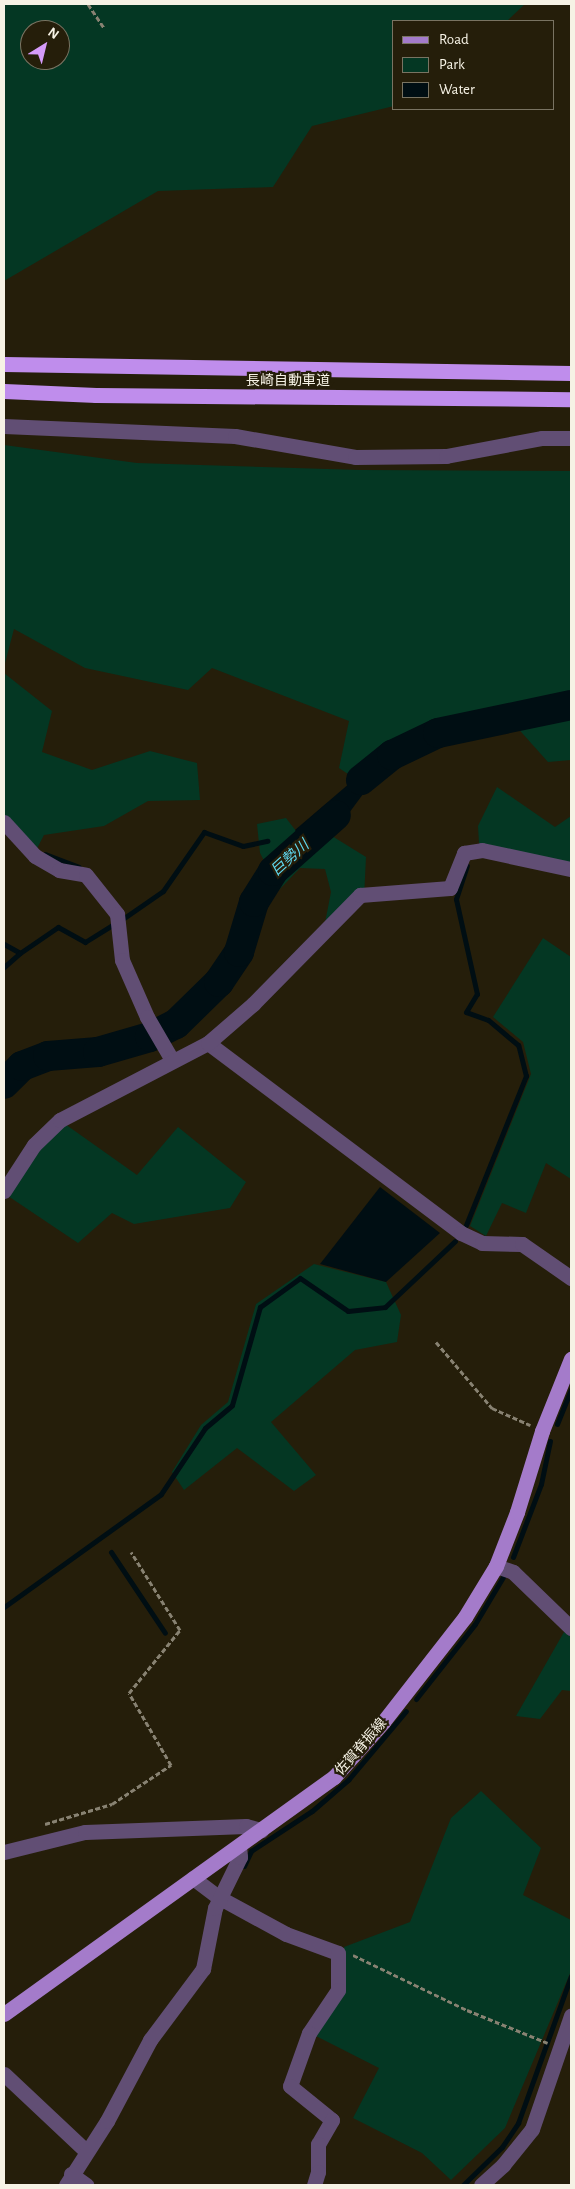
<!DOCTYPE html>
<meta charset="utf-8">
<style>
body{margin:0}
#map{position:relative;width:575px;height:2189px;overflow:hidden;background:#251e0a;font-family:"Alegreya Sans","Noto Sans JP",sans-serif}
div>[style]{position:absolute}
.green>*{inset:0;background:#043723}
.water>*{inset:0;background:#000e13}
.stream>*{height:5px;margin:-2.5px;padding:0 2.5px;transform-origin:2.5px;border-radius:2.5px;background:#000e13}
.river>*{height:30px;margin:-15px;padding:0 15px;transform-origin:15px;border-radius:15px;background:#000e13}
.path>*{height:3px;margin-top:-1.5px;transform-origin:0;background:repeating-linear-gradient(90deg,#888272 0 5px,transparent 0 7.5px)}
.street>*{height:15px;margin:-7.5px;padding:0 7.5px;transform-origin:7.5px;border-radius:7.5px;background:#614e74}
.primary>*{height:15px;margin:-7.5px;padding:0 7.5px;transform-origin:7.5px;border-radius:7.5px;background:#a47bca}
.highway>*{height:15px;margin:-7.5px;padding:0 7.5px;transform-origin:7.5px;border-radius:7.5px;background:#bf8dec}
span{translate:-50% -50%;white-space:nowrap;text-align:center;line-height:1.15;-webkit-text-stroke:4.5px #251e0a;paint-order:stroke}
.street-label{font-size:14px;color:#f6f2e5}
.water-label{font-size:15px;color:#5fd9f0;font-style:italic}
.frame{position:absolute;inset:0;border:5px solid #f6f2e5;pointer-events:none}
.legend{position:absolute;left:392px;top:20px;width:162px;height:90px;box-sizing:border-box;background:#251e0a;border:1px solid #797362;margin:0;padding:6px 9px;list-style:none;font-size:15px;color:#f6f2e5}
.legend li{display:flex;align-items:center;gap:10px;height:25px}
.legend b{width:25px;border:1px solid #797362}
.north{position:absolute;left:20px;top:20px;width:50px;height:50px;box-sizing:border-box;background:#251e0a;border:1px solid #797362;border-radius:50%;rotate:36deg;font-size:14px;font-weight:700;line-height:20px;text-align:center;color:#f6f2e5}
.north::after{content:'';display:block;margin:auto;width:18px;height:22px;background:#d59bfa;clip-path:polygon(50% 0,100% 100%,50% 72%,0 100%)}
</style>
<div id="map">
<div class="green">
<i style="clip-path:polygon(evenodd,4px 4px,525px 4px,507px 21px,394px 21px,394px 106px,312px 126px,273px 187px,158px 191px,4px 281px,4px 4px,30px 30px,60px 30px,60px 60px,30px 60px,30px 30px)"></i>
<i style="clip-path:polygon(4px 445px,137px 463px,360px 470px,571px 471px,571px 760px,548px 762px,514px 724px,442px 738px,414px 752px,392px 755px,371px 765px,354px 778px,339px 768px,349px 721px,212px 668px,188px 690px,85px 668px,14px 629px,4px 667px)"></i>
<i style="clip-path:polygon(4px 673px,52px 711px,42px 752px,92px 770px,150px 751px,197px 763px,200px 800px,148px 801px,104px 826px,44px 835px,31px 860px,4px 831px)"></i>
<i style="clip-path:polygon(497px 787px,555px 827px,571px 816px,571px 866px,479px 843px,478px 826px)"></i>
<i style="clip-path:polygon(286px 818px,310px 849px,332px 836px,366px 857px,364px 898px,322px 938px,331px 892px,325px 869px,300px 868px,279px 890px,260px 853px,257px 824px)"></i>
<i style="clip-path:polygon(543px 938px,571px 957px,571px 1179px,546px 1163px,526px 1213px,502px 1203px,486px 1236px,470px 1226px,531px 1074px,523px 1042px,493px 1017px)"></i>
<i style="clip-path:polygon(65px 1124px,137px 1175px,178px 1127px,246px 1182px,230px 1208px,134px 1224px,112px 1213px,78px 1243px,8px 1196px,39px 1149px)"></i>
<i style="clip-path:polygon(314px 1264px,386px 1282px,401px 1315px,397px 1342px,355px 1350px,271px 1422px,316px 1475px,294px 1491px,237px 1448px,184px 1490px,172px 1472px,201px 1425px,228px 1402px,256px 1304px)"></i>
<i style="clip-path:polygon(564px 1632px,571px 1637px,571px 1691px,562px 1690px,540px 1719px,516px 1716px)"></i>
<i style="clip-path:polygon(481px 1791px,541px 1848px,523px 1895px,571px 1920px,571px 1971px,505px 2128px,451px 2180px,422px 2153px,353px 2118px,379px 2068px,314px 2035px,343px 1992px,344px 1947px,410px 1922px,451px 1818px)"></i>
</div>
<div class="water">
<i style="clip-path:polygon(392px 755px,332px 836px,310px 849px,295px 830px,371px 765px)"></i>
<i style="clip-path:polygon(380px 1187px,440px 1233px,386px 1282px,320px 1264px)"></i>
</div>
<div class="stream">
<i style="left:45px;top:854px;width:36px;rotate:21deg"></i>
<i style="left:124px;top:918px;width:47px;rotate:-34.7deg"></i>
<i style="left:163px;top:891px;width:72px;rotate:-55.2deg"></i>
<i style="left:204px;top:832px;width:41px;rotate:19.7deg"></i>
<i style="left:243px;top:846px;width:25px;rotate:-12deg"></i>
<i style="left:4px;top:944px;width:18px;rotate:29deg"></i>
<i style="left:20px;top:953px;width:46px;rotate:-34.4deg"></i>
<i style="left:58px;top:927px;width:31px;rotate:29deg"></i>
<i style="left:85px;top:942px;width:31px;rotate:-32deg"></i>
<i style="left:4px;top:967px;width:21px;rotate:-41deg"></i>
<i style="left:466px;top:1225px;width:161px;rotate:-68.1deg"></i>
<i style="left:526px;top:1076px;width:32px;rotate:-104deg"></i>
<i style="left:518px;top:1045px;width:39px;rotate:-140deg"></i>
<i style="left:488px;top:1020px;width:23px;rotate:-160deg"></i>
<i style="left:466px;top:1012px;width:21px;rotate:-59deg"></i>
<i style="left:477px;top:994px;width:97px;rotate:-102.5deg"></i>
<i style="left:456px;top:899px;width:35px;rotate:-72deg"></i>
<i style="left:557px;top:1424px;width:37px;rotate:-68deg"></i>
<i style="left:111px;top:1552px;width:97px;rotate:56.3deg"></i>
<i style="left:513px;top:1557px;width:78px;rotate:-69deg"></i>
<i style="left:541px;top:1484px;width:44px;rotate:-78.2deg"></i>
<i style="left:4px;top:1607px;width:193px;rotate:-35.7deg"></i>
<i style="left:161px;top:1494px;width:79px;rotate:-56.3deg"></i>
<i style="left:205px;top:1428px;width:35px;rotate:-40deg"></i>
<i style="left:232px;top:1405px;width:102px;rotate:-74.1deg"></i>
<i style="left:260px;top:1307px;width:49px;rotate:-35.9deg"></i>
<i style="left:300px;top:1278px;width:58px;rotate:34.5deg"></i>
<i style="left:348px;top:1311px;width:37px;rotate:-6deg"></i>
<i style="left:385px;top:1307px;width:96px;rotate:-43.3deg"></i>
<i style="left:416px;top:1699px;width:95px;rotate:-51.8deg"></i>
<i style="left:475px;top:1624px;width:55px;rotate:-59.2deg"></i>
<i style="left:244px;top:1866px;width:17px;rotate:-65deg"></i>
<i style="left:251px;top:1851px;width:73px;rotate:-33.3deg"></i>
<i style="left:312px;top:1811px;width:48px;rotate:-40.7deg"></i>
<i style="left:348px;top:1780px;width:90px;rotate:-50deg"></i>
<i style="left:463px;top:2185px;width:54px;rotate:-44.3deg"></i>
<i style="left:502px;top:2147px;width:29px;rotate:-56deg"></i>
<i style="left:518px;top:2123px;width:156px;rotate:-70.2deg"></i>
</div>
<div class="river">
<i style="left:361px;top:780px;width:40px;rotate:-39deg"></i>
<i style="left:392px;top:755px;width:51px;rotate:-25.6deg"></i>
<i style="left:438px;top:733px;width:136px;rotate:-11.9deg"></i>
<i style="left:4px;top:1084px;width:25px;rotate:-45deg"></i>
<i style="left:22px;top:1066px;width:28px;rotate:-21deg"></i>
<i style="left:48px;top:1056px;width:50px;rotate:-4.6deg"></i>
<i style="left:98px;top:1052px;width:54px;rotate:-16.1deg"></i>
<i style="left:150px;top:1037px;width:29px;rotate:-27deg"></i>
<i style="left:176px;top:1024px;width:60px;rotate:-44.3deg"></i>
<i style="left:219px;top:982px;width:36px;rotate:-56deg"></i>
<i style="left:239px;top:952px;width:52px;rotate:-73.3deg"></i>
<i style="left:254px;top:902px;width:36px;rotate:-58deg"></i>
<i style="left:273px;top:871px;width:84px;rotate:-41.6deg"></i>
</div>
<div class="path">
<i style="left:88px;top:4px;width:29px;rotate:56deg"></i>
<i style="left:436px;top:1342px;width:87px;rotate:49.7deg"></i>
<i style="left:492px;top:1408px;width:42px;rotate:24.1deg"></i>
<i style="left:45px;top:1824px;width:70px;rotate:-16.6deg"></i>
<i style="left:112px;top:1804px;width:71px;rotate:-33.5deg"></i>
<i style="left:171px;top:1765px;width:83px;rotate:-120.3deg"></i>
<i style="left:129px;top:1693px;width:81px;rotate:-51deg"></i>
<i style="left:180px;top:1630px;width:92px;rotate:-122.1deg"></i>
<i style="left:353px;top:1955px;width:127px;rotate:25.8deg"></i>
<i style="left:467px;top:2010px;width:87px;rotate:22.2deg"></i>
</div>
<div class="street">
<i style="left:4px;top:426px;width:231px;rotate:2.5deg"></i>
<i style="left:235px;top:436px;width:122px;rotate:9.9deg"></i>
<i style="left:355px;top:457px;width:91px;rotate:-0.6deg"></i>
<i style="left:446px;top:456px;width:98px;rotate:-10.6deg"></i>
<i style="left:542px;top:438px;width:29px"></i>
<i style="left:4px;top:822px;width:46px;rotate:47.6deg"></i>
<i style="left:35px;top:856px;width:28px;rotate:30deg"></i>
<i style="left:59px;top:870px;width:27px;rotate:10deg"></i>
<i style="left:86px;top:875px;width:50px;rotate:51.5deg"></i>
<i style="left:117px;top:914px;width:46px;rotate:83.8deg"></i>
<i style="left:122px;top:960px;width:62px;rotate:66.3deg"></i>
<i style="left:147px;top:1017px;width:50px;rotate:59.8deg"></i>
<i style="left:208px;top:1043px;width:316px;rotate:36.9deg"></i>
<i style="left:461px;top:1233px;width:23px;rotate:25deg"></i>
<i style="left:482px;top:1243px;width:40px;rotate:1.4deg"></i>
<i style="left:522px;top:1244px;width:60px;rotate:34.8deg"></i>
<i style="left:4px;top:1191px;width:55px;rotate:-56.9deg"></i>
<i style="left:34px;top:1145px;width:36px;rotate:-44deg"></i>
<i style="left:60px;top:1120px;width:167px;rotate:-27.5deg"></i>
<i style="left:208px;top:1043px;width:60px;rotate:-40.9deg"></i>
<i style="left:253px;top:1004px;width:153px;rotate:-45.5deg"></i>
<i style="left:360px;top:895px;width:90px;rotate:-4.4deg"></i>
<i style="left:450px;top:888px;width:38px;rotate:-68deg"></i>
<i style="left:464px;top:853px;width:18px;rotate:-9deg"></i>
<i style="left:482px;top:850px;width:91px;rotate:12.1deg"></i>
<i style="left:496px;top:1566px;width:18px;rotate:19deg"></i>
<i style="left:513px;top:1572px;width:81px;rotate:44deg"></i>
<i style="left:4px;top:1852px;width:83px;rotate:-13.9deg"></i>
<i style="left:85px;top:1832px;width:161px;rotate:-2.1deg"></i>
<i style="left:246px;top:1826px;width:16px;rotate:15deg"></i>
<i style="left:193px;top:1878px;width:34px;rotate:37deg"></i>
<i style="left:220px;top:1898px;width:75px;rotate:28.6deg"></i>
<i style="left:286px;top:1934px;width:55px;rotate:20.1deg"></i>
<i style="left:338px;top:1953px;width:37px;rotate:90deg"></i>
<i style="left:338px;top:1990px;width:52px;rotate:124deg"></i>
<i style="left:309px;top:2033px;width:56px;rotate:109.7deg"></i>
<i style="left:290px;top:2086px;width:54px;rotate:39deg"></i>
<i style="left:332px;top:2120px;width:28px;rotate:120deg"></i>
<i style="left:318px;top:2144px;width:28px;rotate:90deg"></i>
<i style="left:318px;top:2172px;width:14px;rotate:107deg"></i>
<i style="left:4px;top:2074px;width:112px;rotate:43.2deg"></i>
<i style="left:71px;top:2174px;width:19px;rotate:36deg"></i>
<i style="left:66px;top:2185px;width:76px;rotate:-57.4deg"></i>
<i style="left:107px;top:2121px;width:92px;rotate:-62deg"></i>
<i style="left:150px;top:2040px;width:89px;rotate:-53.3deg"></i>
<i style="left:203px;top:1969px;width:62px;rotate:-78.9deg"></i>
<i style="left:215px;top:1908px;width:57px;rotate:-63.9deg"></i>
<i style="left:240px;top:1857px;width:11px;rotate:-95deg"></i>
<i style="left:481px;top:2185px;width:30px;rotate:-42deg"></i>
<i style="left:503px;top:2165px;width:46px;rotate:-51.1deg"></i>
<i style="left:532px;top:2129px;width:120px;rotate:-71deg"></i>
</div>
<div class="primary">
<i style="left:4px;top:2014px;width:406px;rotate:-35.7deg"></i>
<i style="left:334px;top:1777px;width:74px;rotate:-48.3deg"></i>
<i style="left:383px;top:1722px;width:133px;rotate:-52deg"></i>
<i style="left:465px;top:1617px;width:60px;rotate:-58.7deg"></i>
<i style="left:496px;top:1566px;width:58px;rotate:-68.7deg"></i>
<i style="left:517px;top:1512px;width:85px;rotate:-72.8deg"></i>
<i style="left:542px;top:1431px;width:78px;rotate:-68.1deg"></i>
</div>
<div class="highway">
<i style="left:4px;top:364px;width:567px;rotate:0.91deg"></i>
<i style="left:4px;top:391px;width:92px;rotate:2.5deg"></i>
<i style="left:96px;top:395px;width:475px;rotate:0.5deg"></i>
</div>
<div class="street-label">
<span style="left:288px;top:381px">長崎自動車道</span>
<span style="left:361px;top:1747px;rotate:-49deg">佐賀脊振線</span>
</div>
<div class="water-label">
<span style="left:290px;top:858px;rotate:-42deg">巨勢川</span>
</div>
<div class="frame"></div>
<ul class="legend">
<li><b style="height:6px;background:#a47bca"></b>Road</li>
<li><b style="height:14px;background:#043723"></b>Park</li>
<li><b style="height:14px;background:#000e13"></b>Water</li>
</ul>
<div class="north">N</div>
</div>
